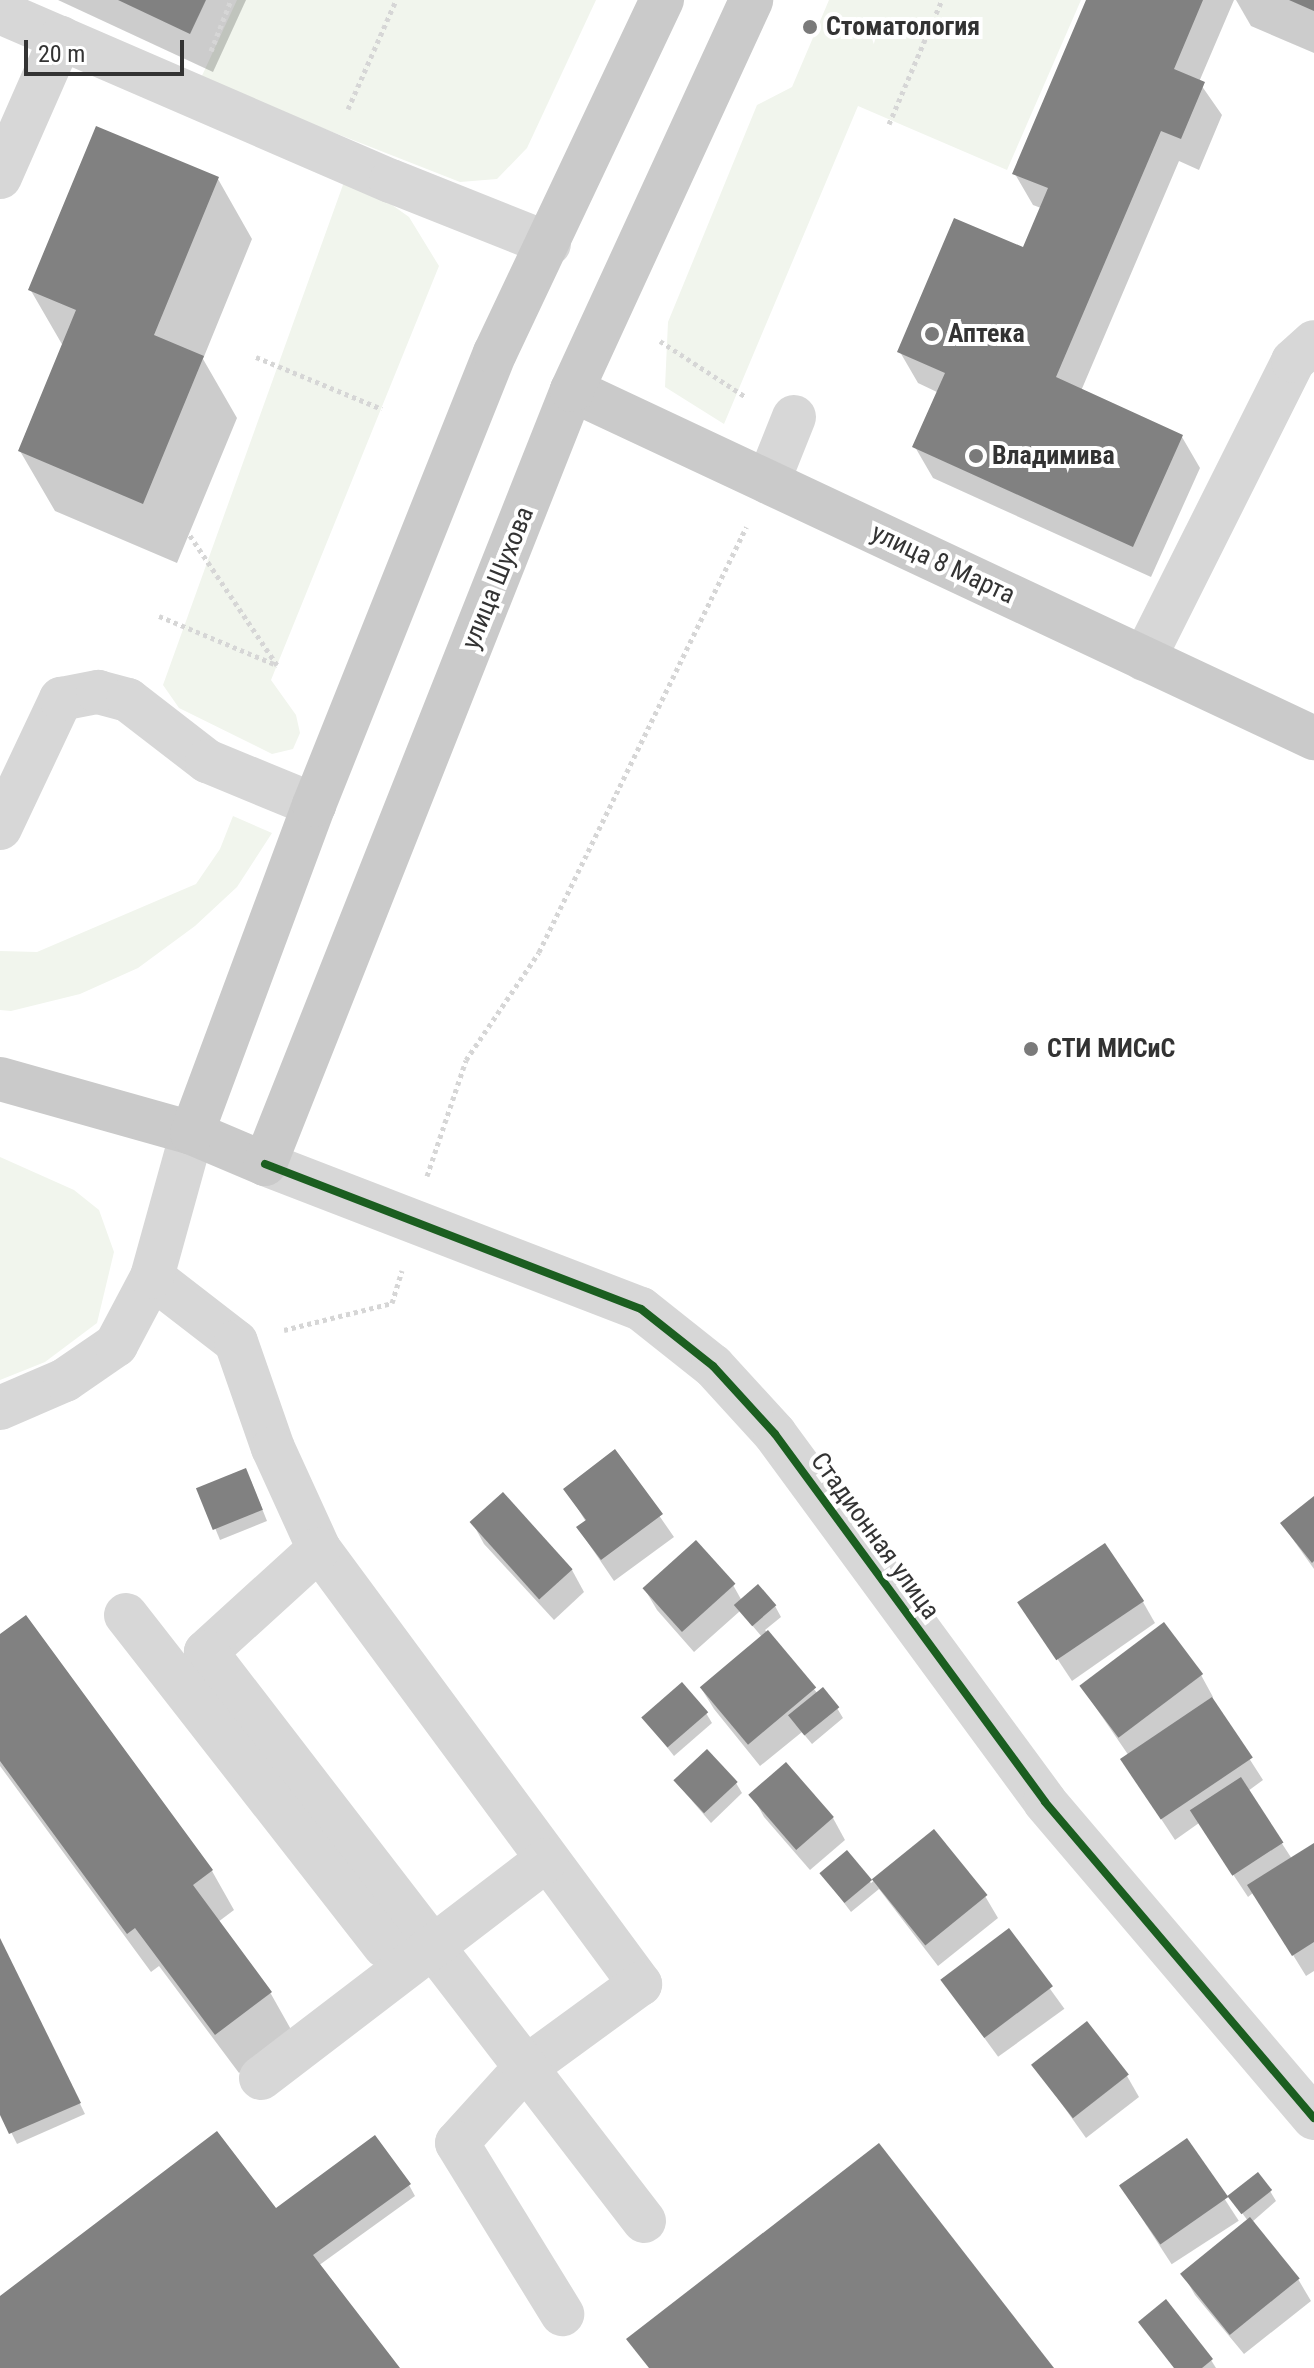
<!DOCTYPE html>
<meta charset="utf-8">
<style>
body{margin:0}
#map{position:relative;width:1314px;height:2368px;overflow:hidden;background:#fff;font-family:"Roboto Condensed",sans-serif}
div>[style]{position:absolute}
.green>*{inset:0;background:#f1f5ed}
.shadow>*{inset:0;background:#0003;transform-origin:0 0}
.building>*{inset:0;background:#818181;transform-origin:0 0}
.path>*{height:5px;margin-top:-2.5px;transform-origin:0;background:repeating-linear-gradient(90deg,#d6d6d6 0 4px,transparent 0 8px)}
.minor>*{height:44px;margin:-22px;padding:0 22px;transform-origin:22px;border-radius:22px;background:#d7d7d7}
.major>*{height:44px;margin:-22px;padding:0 22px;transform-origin:22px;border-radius:22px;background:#cacaca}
.cycleway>*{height:8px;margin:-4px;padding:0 4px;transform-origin:4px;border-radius:4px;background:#1b5e20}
.dots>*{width:22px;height:22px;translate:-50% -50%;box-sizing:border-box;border:4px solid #fff;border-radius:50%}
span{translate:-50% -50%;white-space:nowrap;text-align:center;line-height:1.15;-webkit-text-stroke:8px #fff;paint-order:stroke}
.poi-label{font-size:26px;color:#333;font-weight:700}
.left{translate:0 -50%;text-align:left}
.street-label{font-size:26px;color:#333}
.scale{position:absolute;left:24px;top:40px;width:160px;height:36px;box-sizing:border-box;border:4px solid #333;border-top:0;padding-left:10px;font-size:24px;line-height:28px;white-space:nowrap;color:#333;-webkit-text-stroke:6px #fff;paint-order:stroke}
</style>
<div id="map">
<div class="green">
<i style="clip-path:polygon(237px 0,596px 0,527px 148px,497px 179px,460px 182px,200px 80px)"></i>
<i style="clip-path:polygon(829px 0,1081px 0,1007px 170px,858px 106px,724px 424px,665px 387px,668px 322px,757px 105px,792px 87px)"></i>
<i style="clip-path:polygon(344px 182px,381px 197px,409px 217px,439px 266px,271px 680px,296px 715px,300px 733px,293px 749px,272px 754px,179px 708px,163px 685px)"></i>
<i style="clip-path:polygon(233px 816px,272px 833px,237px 887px,195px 926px,138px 968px,80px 994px,11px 1011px,0 1010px,0 951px,37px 952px,196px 884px,220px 849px)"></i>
<i style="clip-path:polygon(0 1157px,74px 1190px,99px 1210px,114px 1252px,97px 1323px,45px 1362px,0 1380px)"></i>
</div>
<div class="shadow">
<i style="clip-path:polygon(58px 0,246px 0,213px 72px)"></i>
<i style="clip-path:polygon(1088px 0,1234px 0,1199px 82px,1222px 115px,1199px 170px,1179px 161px,1081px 391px,1182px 437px,1200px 468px,1151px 577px,933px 478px,915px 447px,939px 393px,918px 383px,900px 352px,1024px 250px,1041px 208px,1033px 205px,1015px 174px)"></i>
<i style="clip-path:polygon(1236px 0,1314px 0,1314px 53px,1251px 26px)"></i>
<i style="clip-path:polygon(218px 179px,252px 239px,203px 359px,237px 418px,177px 563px,55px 511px,20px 451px,63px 346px,30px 289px)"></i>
<i style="clip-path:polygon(615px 1452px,674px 1537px,614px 1581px,578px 1528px,586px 1522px,566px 1489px)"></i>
<i style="clip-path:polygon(251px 1481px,267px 1521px,220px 1540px,199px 1489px)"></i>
<i style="clip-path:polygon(1314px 1498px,1314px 1569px,1282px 1524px)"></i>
<i style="clip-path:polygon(472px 1522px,572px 1570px,584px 1592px,554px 1620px,484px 1544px)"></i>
<i style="clip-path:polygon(733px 1585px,742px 1601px,758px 1587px,775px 1606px,781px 1617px,765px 1630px,818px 1694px,837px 1708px,843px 1718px,812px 1744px,802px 1732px,760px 1766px,714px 1709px,701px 1688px,762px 1637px,740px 1611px,694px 1652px,657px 1610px,644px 1588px)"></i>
<i style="clip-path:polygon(1143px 1602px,1155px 1623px,1072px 1681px,1021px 1604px)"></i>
<i style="clip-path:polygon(0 1637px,212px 1871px,234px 1910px,218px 1922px,271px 1994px,293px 2033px,239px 2073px,159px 1966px,151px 1972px,0 1766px)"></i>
<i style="clip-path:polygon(1201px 1675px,1213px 1697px,1211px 1699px,1263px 1780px,1248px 1791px,1292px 1859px,1314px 1845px,1314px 1971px,1306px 1976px,1254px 1892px,1248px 1897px,1199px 1823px,1175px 1840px,1136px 1781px,1129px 1756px,1081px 1686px)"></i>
<i style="clip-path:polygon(706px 1713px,712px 1723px,674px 1756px,644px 1718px)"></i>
<i style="clip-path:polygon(675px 1781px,736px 1783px,742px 1793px,711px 1823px)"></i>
<i style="clip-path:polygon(752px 1795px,833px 1818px,845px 1840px,810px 1870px,764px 1817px)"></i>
<i style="clip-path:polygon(934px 1832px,985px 1896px,998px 1918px,938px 1966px,879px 1889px,851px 1912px,822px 1874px,846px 1853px,871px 1883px)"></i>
<i style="left:1008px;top:1931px;width:96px;height:82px;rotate:54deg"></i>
<i style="clip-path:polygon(0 1940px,85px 2114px,17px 2144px,0 2110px)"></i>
<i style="clip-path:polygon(1034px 2065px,1127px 2076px,1139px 2097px,1086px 2138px)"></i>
<i style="left:1187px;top:2141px;width:95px;height:80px;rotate:57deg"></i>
<i style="clip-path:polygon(409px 2185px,415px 2196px,318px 2266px,397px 2368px,0 2368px,0 2299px,276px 2210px)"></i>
<i style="clip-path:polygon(1270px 2191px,1276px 2201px,1252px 2222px,1298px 2279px,1311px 2301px,1244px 2354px,1195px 2295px,1183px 2274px,1248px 2221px,1231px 2198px)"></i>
<i style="clip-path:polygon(1211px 2360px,1216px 2368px,1175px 2368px)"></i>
</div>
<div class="building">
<i style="clip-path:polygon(118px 0,206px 0,190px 34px)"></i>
<i style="clip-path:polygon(1086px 0,1203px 0,1174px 69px,1205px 82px,1181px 139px,1161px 131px,1056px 377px,1183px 435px,1133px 547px,912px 447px,945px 373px,897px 352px,954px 218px,1023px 247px,1048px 188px,1012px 174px)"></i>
<i style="clip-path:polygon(1289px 0,1314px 0,1314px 11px)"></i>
<i style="clip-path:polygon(96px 126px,219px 177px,154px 335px,204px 356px,143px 504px,18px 451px,76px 310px,28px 290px)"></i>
<i style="clip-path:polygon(615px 1449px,663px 1514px,601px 1560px,576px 1527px,586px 1520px,563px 1489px)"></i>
<i style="left:246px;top:1468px;width:45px;height:54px;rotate:68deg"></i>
<i style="left:503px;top:1492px;width:104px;height:45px;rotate:48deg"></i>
<i style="clip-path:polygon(1314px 1496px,1314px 1561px,1312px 1563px,1280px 1523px)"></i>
<i style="left:696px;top:1540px;width:59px;height:72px;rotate:48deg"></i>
<i style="left:1105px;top:1543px;width:70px;height:106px;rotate:56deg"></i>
<i style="left:758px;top:1584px;width:28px;height:32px;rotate:49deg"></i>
<i style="clip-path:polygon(26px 1615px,213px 1870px,193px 1885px,272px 1992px,215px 2035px,135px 1928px,127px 1934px,0 1761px,0 1634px)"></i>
<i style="left:1164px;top:1622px;width:65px;height:106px;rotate:53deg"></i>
<i style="left:768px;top:1630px;width:75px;height:89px;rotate:50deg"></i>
<i style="left:682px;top:1682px;width:40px;height:54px;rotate:49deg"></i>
<i style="left:823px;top:1687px;width:26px;height:45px;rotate:51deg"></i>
<i style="left:1212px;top:1697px;width:73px;height:111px;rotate:56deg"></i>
<i style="left:707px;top:1749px;width:45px;height:46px;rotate:47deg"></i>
<i style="left:786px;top:1762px;width:73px;height:50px;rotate:49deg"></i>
<i style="left:1241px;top:1777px;width:78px;height:61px;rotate:57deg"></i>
<i style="left:934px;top:1829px;width:85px;height:80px;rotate:51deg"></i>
<i style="clip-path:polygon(1314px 1843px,1314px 1942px,1292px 1956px,1247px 1885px)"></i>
<i style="left:847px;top:1850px;width:39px;height:36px;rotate:50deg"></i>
<i style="left:1009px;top:1928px;width:73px;height:86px;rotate:53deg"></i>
<i style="clip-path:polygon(0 1938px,81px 2103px,9px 2134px,0 2115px)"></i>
<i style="left:1087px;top:2021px;width:68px;height:71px;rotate:52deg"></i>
<i style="clip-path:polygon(217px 2131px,276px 2208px,375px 2135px,411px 2184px,313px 2255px,400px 2368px,0 2368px,0 2296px)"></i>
<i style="left:1187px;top:2138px;width:72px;height:83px;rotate:55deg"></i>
<i style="clip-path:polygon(879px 2143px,1054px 2368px,649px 2368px,626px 2339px)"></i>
<i style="left:1258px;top:2172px;width:23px;height:39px;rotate:52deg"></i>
<i style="left:1250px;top:2217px;width:79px;height:90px;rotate:51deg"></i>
<i style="clip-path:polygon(1166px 2299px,1213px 2359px,1202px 2368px,1174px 2368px,1138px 2322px)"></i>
</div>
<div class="path">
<i style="left:211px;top:51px;width:55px;rotate:-68.6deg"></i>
<i style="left:348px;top:109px;width:119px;rotate:-66.2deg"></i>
<i style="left:889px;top:124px;width:135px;rotate:-66.9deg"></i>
<i style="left:660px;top:341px;width:103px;rotate:33.1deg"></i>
<i style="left:256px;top:357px;width:136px;rotate:22.4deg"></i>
<i style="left:159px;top:616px;width:128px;rotate:22.6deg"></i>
<i style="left:277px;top:665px;width:158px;rotate:-123.9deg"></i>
<i style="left:427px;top:1176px;width:122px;rotate:-71.4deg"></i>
<i style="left:466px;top:1060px;width:130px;rotate:-55.9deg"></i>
<i style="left:539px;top:952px;width:473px;rotate:-64deg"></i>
<i style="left:284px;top:1330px;width:111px;rotate:-14deg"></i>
<i style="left:392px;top:1303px;width:34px;rotate:-73deg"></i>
</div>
<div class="minor">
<i style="left:0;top:12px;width:426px;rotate:23.4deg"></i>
<i style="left:391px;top:181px;width:170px;rotate:21.7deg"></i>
<i style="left:0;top:177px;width:152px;rotate:-66.3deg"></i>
<i style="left:768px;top:482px;width:70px;rotate:-68.2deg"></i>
<i style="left:1144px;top:659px;width:333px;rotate:-63.4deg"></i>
<i style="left:1293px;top:361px;width:28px;rotate:-42deg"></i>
<i style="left:0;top:828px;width:143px;rotate:-64.7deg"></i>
<i style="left:61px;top:699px;width:38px;rotate:-11deg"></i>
<i style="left:98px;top:692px;width:31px;rotate:15deg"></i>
<i style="left:128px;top:700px;width:100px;rotate:37.7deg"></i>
<i style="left:207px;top:761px;width:116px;rotate:22.4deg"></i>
<i style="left:265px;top:1164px;width:403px;rotate:21.1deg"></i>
<i style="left:641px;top:1309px;width:92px;rotate:38.4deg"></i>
<i style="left:713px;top:1366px;width:92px;rotate:47.6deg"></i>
<i style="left:775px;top:1434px;width:456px;rotate:53.7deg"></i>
<i style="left:1045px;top:1802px;width:415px;rotate:49.6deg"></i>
<i style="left:152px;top:1277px;width:106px;rotate:37.7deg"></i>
<i style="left:236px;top:1342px;width:112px;rotate:70.8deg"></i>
<i style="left:273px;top:1448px;width:111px;rotate:65.5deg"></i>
<i style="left:319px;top:1549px;width:541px;rotate:53.58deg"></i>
<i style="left:640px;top:1984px;width:142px;rotate:143.9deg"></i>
<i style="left:525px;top:2068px;width:101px;rotate:132.2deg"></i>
<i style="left:457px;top:2143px;width:201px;rotate:58.4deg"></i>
<i style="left:0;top:1408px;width:71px;rotate:-23.3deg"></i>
<i style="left:65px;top:1380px;width:62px;rotate:-34.5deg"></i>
<i style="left:116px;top:1345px;width:77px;rotate:-62.1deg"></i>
<i style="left:152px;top:1277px;width:149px;rotate:-74.5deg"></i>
<i style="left:319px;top:1549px;width:153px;rotate:137.7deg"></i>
<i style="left:206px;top:1652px;width:718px;rotate:52.41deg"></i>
<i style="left:126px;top:1615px;width:420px;rotate:52deg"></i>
<i style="left:261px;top:2078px;width:359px;rotate:-37.4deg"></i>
</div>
<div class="major">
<i style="left:572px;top:390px;width:820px;rotate:25.13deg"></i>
<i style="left:0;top:1079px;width:199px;rotate:15.7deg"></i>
<i style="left:192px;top:1133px;width:79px;rotate:23deg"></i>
<i style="left:265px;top:1164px;width:833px;rotate:-68.36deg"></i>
<i style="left:572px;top:390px;width:429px;rotate:-65.3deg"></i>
<i style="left:192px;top:1133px;width:350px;rotate:-69.6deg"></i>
<i style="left:314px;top:805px;width:487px;rotate:-68.2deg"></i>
<i style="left:495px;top:353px;width:391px;rotate:-64.7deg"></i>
</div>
<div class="cycleway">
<i style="left:265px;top:1164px;width:403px;rotate:21.1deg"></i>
<i style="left:641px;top:1309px;width:92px;rotate:38.4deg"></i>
<i style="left:713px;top:1366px;width:92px;rotate:47.6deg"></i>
<i style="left:775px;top:1434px;width:456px;rotate:53.7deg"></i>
<i style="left:1045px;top:1802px;width:415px;rotate:49.6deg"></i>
</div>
<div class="dots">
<i style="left:810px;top:27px;background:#7a7a7a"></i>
<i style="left:932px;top:334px;background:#7a7a7a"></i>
<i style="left:976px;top:456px;background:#7a7a7a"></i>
<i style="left:1031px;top:1049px;background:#7a7a7a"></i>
</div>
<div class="poi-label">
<span class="left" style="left:826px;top:27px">Стоматология</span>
<span class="left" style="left:948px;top:334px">Аптека</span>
<span class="left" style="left:992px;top:456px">Владимива</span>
<span class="left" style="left:1047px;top:1049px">СТИ МИСиС</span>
</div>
<div class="street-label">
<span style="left:943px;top:564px;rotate:25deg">улица 8 Марта</span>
<span style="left:498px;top:578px;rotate:-68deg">улица Шухова</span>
<span style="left:875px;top:1536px;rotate:54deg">Стадионная улица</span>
</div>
<div class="scale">20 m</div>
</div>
